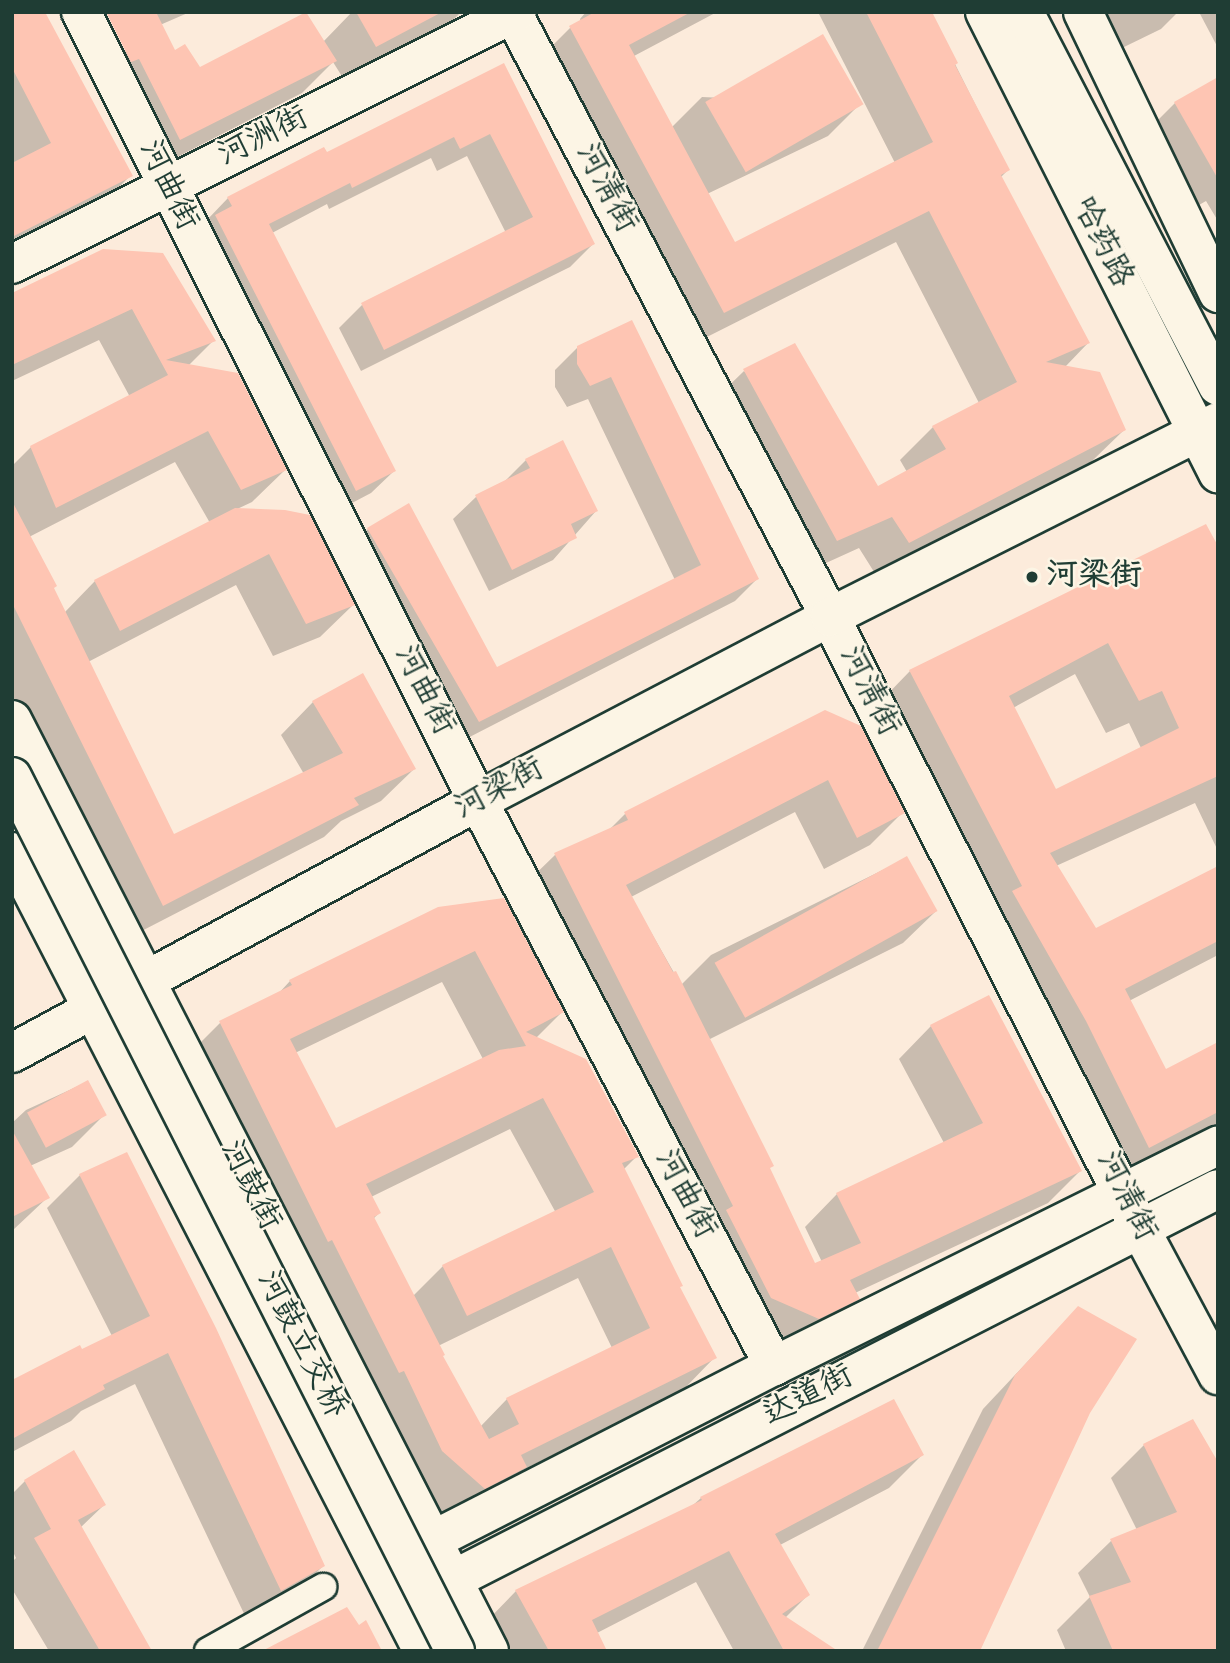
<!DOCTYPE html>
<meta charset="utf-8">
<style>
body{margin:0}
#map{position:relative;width:1230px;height:1663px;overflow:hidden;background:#fcebdb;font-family:"Indie Flower","LXGW WenKai TC",sans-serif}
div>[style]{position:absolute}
.shadow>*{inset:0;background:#0003}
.building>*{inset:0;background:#fec5b3;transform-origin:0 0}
.roads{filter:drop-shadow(2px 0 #1f3d34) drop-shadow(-2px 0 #1f3d34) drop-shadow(0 2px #1f3d34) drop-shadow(0 -2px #1f3d34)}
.street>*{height:26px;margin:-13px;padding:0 13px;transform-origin:13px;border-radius:13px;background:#fcf5e5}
.secondary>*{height:38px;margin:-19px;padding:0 19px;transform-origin:19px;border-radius:19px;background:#fcf5e5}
.highway>*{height:38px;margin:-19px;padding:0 19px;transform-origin:19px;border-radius:19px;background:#fcf5e5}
.bridges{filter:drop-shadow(2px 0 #1f3d34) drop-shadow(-2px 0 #1f3d34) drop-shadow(0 2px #1f3d34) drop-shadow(0 -2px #1f3d34)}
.highway-bridge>*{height:38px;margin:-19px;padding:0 19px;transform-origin:19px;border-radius:19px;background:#fcf5e5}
.dots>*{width:19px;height:19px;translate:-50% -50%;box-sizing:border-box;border:4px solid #fcf5e5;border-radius:50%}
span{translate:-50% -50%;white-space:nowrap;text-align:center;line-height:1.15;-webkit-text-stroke:5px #fcf5e5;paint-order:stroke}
.street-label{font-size:32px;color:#1f3d34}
.poi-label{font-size:32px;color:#1f3d34;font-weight:700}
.left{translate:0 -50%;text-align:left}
.frame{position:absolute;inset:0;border:14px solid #1f3d34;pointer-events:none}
</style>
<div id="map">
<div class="shadow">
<i style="clip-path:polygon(12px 12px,131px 175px,98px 208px,12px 251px)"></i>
<i style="clip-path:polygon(58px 12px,104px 12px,124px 52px,127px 50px,108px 12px,190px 12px,160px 25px,174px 52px,199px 70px,323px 42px,352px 12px,461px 12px,451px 22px,343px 78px,333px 62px,302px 93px,148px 172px,107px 90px,98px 94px)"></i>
<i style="clip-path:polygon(586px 12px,717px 12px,634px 56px,672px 127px,702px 97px,860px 104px,828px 136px,707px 194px,734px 244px,895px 163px,818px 12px,929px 12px,1008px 170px,1000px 178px,1088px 343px,1065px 367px,1124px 430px,1091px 462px,876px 575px,859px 548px,804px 573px,711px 403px,744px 371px,877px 488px,907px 472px,900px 460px,933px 427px,979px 403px,896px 242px,691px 345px,538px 60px,570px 28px,581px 22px,580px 19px)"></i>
<i style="clip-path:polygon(1104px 12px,1178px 12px,1161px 29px,1122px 48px)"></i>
<i style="clip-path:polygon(1199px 12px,1218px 12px,1218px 48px)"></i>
<i style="clip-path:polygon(503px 66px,593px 244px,570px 267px,361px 371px,339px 328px,362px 305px,506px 233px,467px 156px,437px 171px,431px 158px,329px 209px,327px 204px,272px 233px,394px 471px,371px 493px,333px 513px,206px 221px,228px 198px,326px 154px)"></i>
<i style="clip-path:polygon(1218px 93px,1218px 221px,1206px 201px,1199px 205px,1154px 124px,1175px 103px)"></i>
<i style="clip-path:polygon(evenodd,104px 251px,214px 340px,188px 366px,285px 470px,252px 502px,235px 510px,353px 605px,320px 637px,273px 656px,236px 585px,88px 662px,173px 836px,304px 774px,281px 735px,313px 702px,414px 769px,381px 801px,341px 821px,324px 837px,130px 937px,12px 704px,12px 466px,31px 447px,130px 397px,99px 340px,12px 381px,12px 295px,104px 251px,175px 462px,210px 523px,95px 581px,64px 613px,29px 537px,175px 462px)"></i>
<i style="clip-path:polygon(631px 322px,757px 579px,735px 601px,456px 744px,345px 552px,368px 529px,496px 669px,675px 580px,588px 399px,567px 407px,555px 387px,555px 370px,578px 347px)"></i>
<i style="clip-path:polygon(526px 460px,596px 511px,553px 560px,489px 591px,453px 519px,476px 497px,503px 483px)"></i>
<i style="clip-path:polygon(evenodd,1218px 550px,1218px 851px,1195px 803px,1056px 866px,1095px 930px,1218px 868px,1218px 955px,1129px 1001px,1165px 1071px,1218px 1044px,1218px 1127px,1116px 1179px,878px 704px,910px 671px,1218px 550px,1075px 674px,1106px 733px,1129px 723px,1141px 748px,1055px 791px,1013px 708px,1075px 674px)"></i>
<i style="clip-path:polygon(825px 712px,903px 812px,870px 845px,824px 869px,795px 812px,631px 897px,681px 985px,711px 955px,907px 858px,936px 911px,903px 943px,708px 1040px,814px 1265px,822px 1262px,805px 1227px,837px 1194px,944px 1143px,899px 1059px,931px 1026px,1080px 1171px,1048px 1203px,855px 1293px,858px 1299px,825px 1331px,787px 1350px,522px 887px,555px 855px,609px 830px,625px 814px)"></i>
<i style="clip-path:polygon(evenodd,438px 909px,562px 1012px,536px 1038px,637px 1156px,623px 1170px,678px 1288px,715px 1357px,683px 1390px,523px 1470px,493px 1500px,452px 1521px,410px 1483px,188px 1055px,220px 1023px,278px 994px,290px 981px,438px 909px,442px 982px,483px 1059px,336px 1130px,295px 1053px,442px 982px,438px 909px,510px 1129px,556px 1213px,443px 1266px,413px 1296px,373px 1219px,379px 1213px,371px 1197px,510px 1129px,438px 909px,578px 1278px,612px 1348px,507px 1399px,480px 1427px,441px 1357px,438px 1346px,578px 1278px)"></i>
<i style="clip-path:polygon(87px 1082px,104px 1115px,72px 1147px,30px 1166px,48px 1197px,12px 1231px,12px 1123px,26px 1110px)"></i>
<i style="clip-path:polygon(80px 1175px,323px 1566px,290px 1598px,248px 1622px,135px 1384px,81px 1411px,71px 1421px,12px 1452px,12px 1382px,112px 1336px,47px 1208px)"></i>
<i style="clip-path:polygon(1078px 1308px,1089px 1412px,978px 1651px,862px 1651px,983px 1409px)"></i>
<i style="clip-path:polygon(1218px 1317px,1218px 1378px,1201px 1349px)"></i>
<i style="clip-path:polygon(1192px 1421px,1218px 1651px,1066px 1651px,1057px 1630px,1090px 1597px,1078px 1573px,1111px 1541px,1137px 1530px,1111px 1478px,1144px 1445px)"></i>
<i style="clip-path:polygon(922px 1455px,889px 1488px,780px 1545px,808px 1595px,785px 1618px,816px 1651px,734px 1651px,696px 1582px,597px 1633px,605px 1651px,499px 1651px,484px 1624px,516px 1591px,692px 1506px,701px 1498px)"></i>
<i style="clip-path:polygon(25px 1481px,104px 1505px,80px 1528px,150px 1651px,49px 1651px,12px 1589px,12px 1562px,16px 1558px,12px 1550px,12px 1494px)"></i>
</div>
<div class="building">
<i style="clip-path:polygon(12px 12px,45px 12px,133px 176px,12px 237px,12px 163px,51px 143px,12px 68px)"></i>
<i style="clip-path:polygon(106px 12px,156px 12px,175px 50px,185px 44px,200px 67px,306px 12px,337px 61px,180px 140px,139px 59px,131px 62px)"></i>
<i style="clip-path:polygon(356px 12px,442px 12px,376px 47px)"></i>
<i style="clip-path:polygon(595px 12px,691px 12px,629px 45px,735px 242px,933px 142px,866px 12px,932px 12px,958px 63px,955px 65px,1010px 170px,1001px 175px,1090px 343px,1046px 362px,1100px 372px,1126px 430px,909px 543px,892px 517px,837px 541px,743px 369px,795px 343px,878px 486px,946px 449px,932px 426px,1017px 382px,929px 211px,724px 313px,569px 26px)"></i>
<i style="left:823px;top:34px;width:81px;height:136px;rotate:60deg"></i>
<i style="clip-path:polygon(504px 63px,595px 244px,384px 350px,361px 303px,533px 217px,490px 134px,460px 149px,454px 137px,352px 188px,350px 183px,269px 224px,396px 471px,356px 491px,215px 215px,232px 206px,227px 197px,324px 147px,327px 152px)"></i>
<i style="clip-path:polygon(1218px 77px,1218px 179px,1174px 102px)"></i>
<i style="clip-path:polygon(103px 249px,163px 253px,216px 341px,166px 360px,238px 373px,287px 470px,241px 490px,208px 431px,56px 508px,30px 446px,168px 375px,132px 309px,12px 365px,12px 293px)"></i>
<i style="clip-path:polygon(632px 320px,759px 579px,479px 722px,367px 528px,409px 503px,497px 667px,701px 565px,611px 377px,590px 386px,577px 364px,577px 346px)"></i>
<i style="clip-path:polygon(563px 440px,598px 511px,571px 524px,577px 538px,512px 570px,475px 495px,530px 468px,525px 459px)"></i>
<i style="clip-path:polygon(12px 501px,57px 586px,54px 588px,174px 834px,343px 753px,312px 701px,363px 673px,416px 769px,354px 798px,359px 805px,163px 906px,12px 603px)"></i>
<i style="clip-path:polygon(235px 508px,285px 510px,310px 515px,355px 605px,306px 624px,269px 554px,120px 631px,94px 580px)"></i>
<i style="clip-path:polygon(evenodd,1206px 524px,1218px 546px,1218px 776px,1050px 853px,1096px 928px,1218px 866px,1218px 941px,1125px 989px,1166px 1069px,1218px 1042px,1218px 1112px,1149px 1148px,1086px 1021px,1012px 891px,1022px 886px,909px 670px,1206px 524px,1108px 643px,1139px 701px,1162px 691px,1179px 728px,1056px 789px,1009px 696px,1108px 643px)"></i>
<i style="clip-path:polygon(825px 710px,861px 726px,905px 813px,857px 838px,828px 780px,626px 885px,673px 972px,676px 971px,774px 1166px,770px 1168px,815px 1263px,861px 1243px,836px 1193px,983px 1123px,930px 1025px,989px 995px,1082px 1171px,850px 1280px,860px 1299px,819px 1319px,771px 1298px,726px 1210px,733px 1206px,554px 853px,628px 820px,624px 812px)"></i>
<i style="left:907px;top:856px;width:63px;height:220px;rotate:61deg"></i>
<i style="clip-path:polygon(evenodd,504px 898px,564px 1012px,526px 1032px,586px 1059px,639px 1157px,622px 1163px,683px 1286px,680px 1287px,717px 1358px,521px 1455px,527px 1467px,485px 1489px,442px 1451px,404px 1371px,399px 1373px,332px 1240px,328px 1242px,219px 1021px,292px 985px,289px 980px,438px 907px,504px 898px,475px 951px,526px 1046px,499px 1050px,336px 1128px,290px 1039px,475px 951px,504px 898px,543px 1098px,594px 1192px,442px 1265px,467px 1316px,611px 1247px,650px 1328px,506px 1398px,519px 1424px,489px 1439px,443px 1356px,445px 1355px,374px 1217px,381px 1213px,366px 1184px,543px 1098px)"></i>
<i style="left:88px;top:1080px;width:40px;height:69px;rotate:62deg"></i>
<i style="clip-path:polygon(12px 1130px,50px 1198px,12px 1217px)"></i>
<i style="clip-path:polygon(127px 1152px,216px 1328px,325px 1566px,281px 1591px,168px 1353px,103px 1385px,105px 1389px,12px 1439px,12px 1380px,80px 1345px,82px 1349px,150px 1316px,79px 1174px)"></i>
<i style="clip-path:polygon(1078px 1306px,1137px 1339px,1090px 1413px,980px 1651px,877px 1651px,1015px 1375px)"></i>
<i style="clip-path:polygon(894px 1399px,924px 1455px,775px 1534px,810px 1595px,782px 1614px,838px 1651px,784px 1651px,729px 1551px,592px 1620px,607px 1651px,549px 1651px,515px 1590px,702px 1500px,700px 1497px)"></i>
<i style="clip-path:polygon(1193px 1419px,1218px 1462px,1218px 1651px,1113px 1651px,1089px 1596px,1131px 1582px,1110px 1539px,1177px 1512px,1143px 1444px)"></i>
<i style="clip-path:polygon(74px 1450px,106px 1505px,78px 1520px,152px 1651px,100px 1651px,34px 1538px,51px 1529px,24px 1480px)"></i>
<i style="clip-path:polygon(347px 1607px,359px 1625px,366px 1620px,382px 1651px,262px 1651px)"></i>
</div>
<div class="roads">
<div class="street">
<i style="left:208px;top:1651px;width:132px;rotate:-29.1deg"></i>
</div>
<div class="secondary">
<i style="left:81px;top:12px;width:883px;rotate:63.29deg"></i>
<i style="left:478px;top:801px;width:638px;rotate:62.35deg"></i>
<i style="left:512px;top:12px;width:683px;rotate:62.27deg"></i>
<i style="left:830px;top:617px;width:684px;rotate:63.14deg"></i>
<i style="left:1139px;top:1227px;width:168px;rotate:61.9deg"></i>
<i style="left:12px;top:264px;width:564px;rotate:-26.52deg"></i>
<i style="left:12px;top:1053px;width:530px;rotate:-28.4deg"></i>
<i style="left:478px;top:801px;width:397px;rotate:-27.6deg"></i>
<i style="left:830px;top:617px;width:434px;rotate:-26.7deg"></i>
<i style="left:404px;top:1555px;width:415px;rotate:-27.1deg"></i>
<i style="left:774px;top:1366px;width:496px;rotate:-26.4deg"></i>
<i style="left:425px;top:1594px;width:890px;rotate:-27.05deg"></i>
</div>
<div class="highway">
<i style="left:985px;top:12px;width:517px;rotate:63.19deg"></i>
<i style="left:1024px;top:12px;width:421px;rotate:62.6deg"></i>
<i style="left:1083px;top:12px;width:312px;rotate:64.3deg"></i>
<i style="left:12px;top:720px;width:1046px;rotate:62.87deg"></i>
<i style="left:12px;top:852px;width:899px;rotate:62.78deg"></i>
</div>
</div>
<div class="bridges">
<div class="highway-bridge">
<i style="left:12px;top:777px;width:980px;rotate:63.12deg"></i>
</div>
</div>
<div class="dots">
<i style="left:1032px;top:577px;background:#1f3d34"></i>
</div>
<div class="street-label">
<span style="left:264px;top:138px;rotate:-26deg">河洲街</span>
<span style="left:167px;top:186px;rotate:64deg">河曲街</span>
<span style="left:605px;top:189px;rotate:62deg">河清街</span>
<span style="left:1101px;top:243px;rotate:63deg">哈药路</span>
<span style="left:423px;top:691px;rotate:63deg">河曲街</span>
<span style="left:868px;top:692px;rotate:63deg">河清街</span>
<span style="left:500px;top:790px;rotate:-28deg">河梁街</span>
<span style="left:249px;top:1186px;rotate:63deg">河鼓街</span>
<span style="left:684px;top:1195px;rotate:62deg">河曲街</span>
<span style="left:1125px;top:1197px;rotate:63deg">河清街</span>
<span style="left:300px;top:1345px;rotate:63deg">河鼓立交桥</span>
<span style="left:809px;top:1397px;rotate:-27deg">达道街</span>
</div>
<div class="poi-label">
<span class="left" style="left:1046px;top:577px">河梁街</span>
</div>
<div class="frame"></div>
</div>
